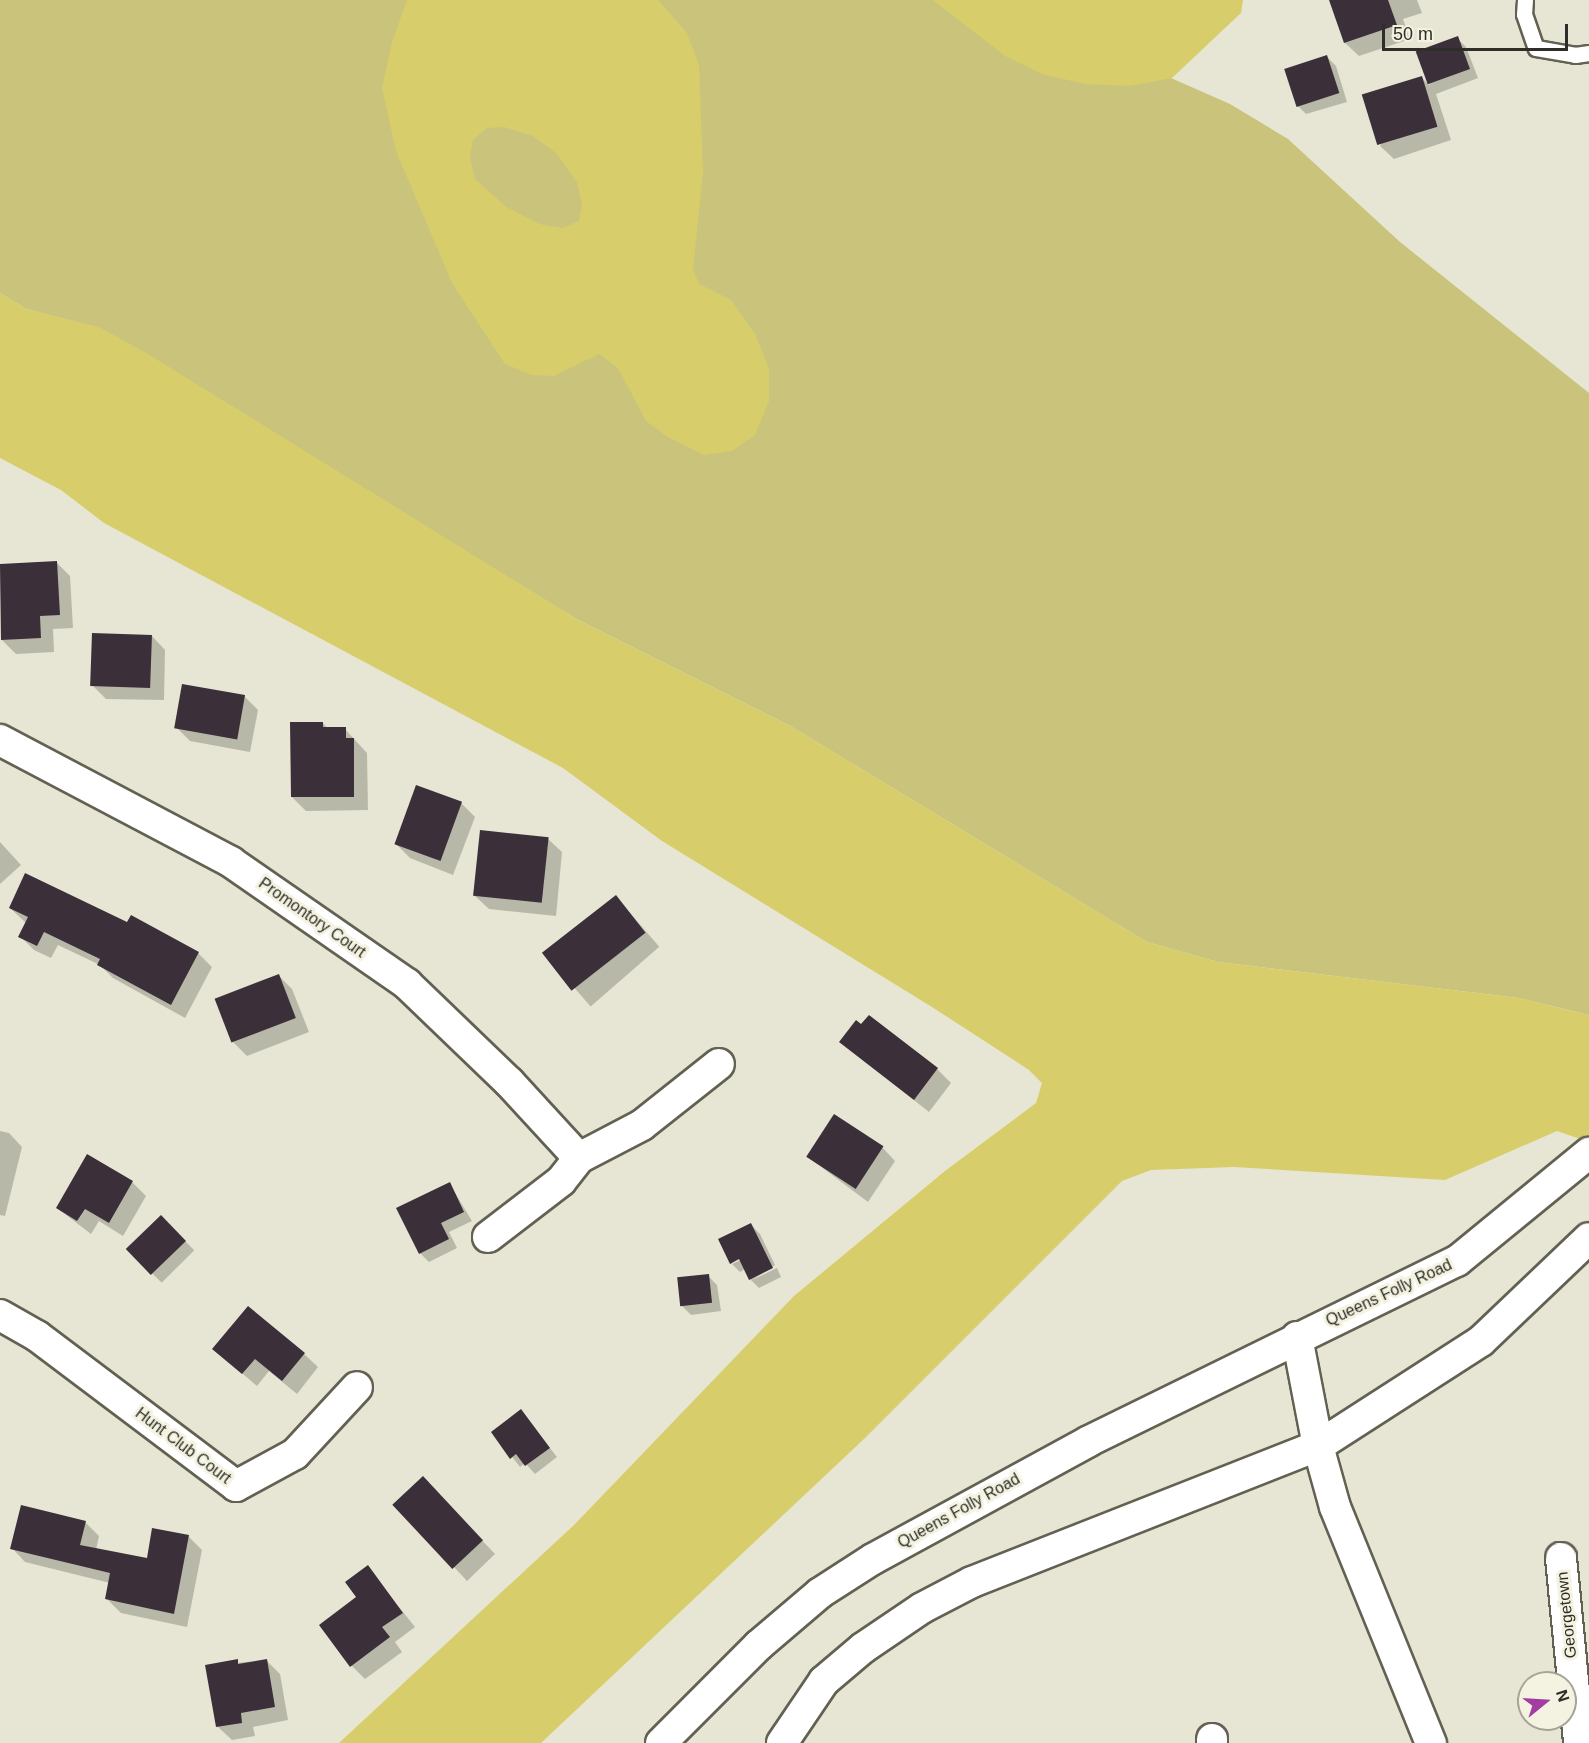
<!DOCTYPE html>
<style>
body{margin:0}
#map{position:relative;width:1589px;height:1743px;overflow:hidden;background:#e7e6d4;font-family:Arial,sans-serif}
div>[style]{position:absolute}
.green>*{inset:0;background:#c9c37c}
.water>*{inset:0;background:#d7ce6b}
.shadow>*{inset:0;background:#0003;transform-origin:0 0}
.building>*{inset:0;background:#3b303a;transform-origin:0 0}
.roads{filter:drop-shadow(2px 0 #626152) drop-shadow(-2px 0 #626152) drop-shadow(0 2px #626152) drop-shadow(0 -2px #626152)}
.service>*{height:15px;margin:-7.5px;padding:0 7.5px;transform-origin:7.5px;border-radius:7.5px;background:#fff}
.minor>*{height:30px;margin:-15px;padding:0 15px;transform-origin:15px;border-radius:15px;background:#fff}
span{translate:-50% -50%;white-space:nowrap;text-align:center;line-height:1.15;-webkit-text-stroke:6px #f4f3e1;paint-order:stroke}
.street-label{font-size:16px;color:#2e2d27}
.north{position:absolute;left:1517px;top:1671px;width:60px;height:60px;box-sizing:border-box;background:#f4f3e1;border:2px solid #a5a497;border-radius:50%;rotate:72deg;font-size:16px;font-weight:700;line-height:24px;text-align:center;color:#2e2d27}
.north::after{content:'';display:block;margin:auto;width:21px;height:27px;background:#a33da2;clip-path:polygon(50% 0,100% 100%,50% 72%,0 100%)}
.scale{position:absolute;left:1382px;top:24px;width:186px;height:27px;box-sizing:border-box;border:3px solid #2e2d27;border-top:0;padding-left:8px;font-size:18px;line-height:21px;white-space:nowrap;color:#2e2d27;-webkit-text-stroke:4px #f4f3e1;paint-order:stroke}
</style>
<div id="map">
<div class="green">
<i style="clip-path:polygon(0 0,994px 0,1230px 104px,1288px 139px,1400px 242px,1589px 393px,1589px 1015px,1519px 998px,1218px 962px,1147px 942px,792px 727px,580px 621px,99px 328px,26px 309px,0 293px)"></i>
</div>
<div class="water">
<i style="clip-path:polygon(evenodd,407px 0,658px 0,687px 33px,699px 65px,703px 173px,693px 269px,699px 284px,731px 300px,755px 334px,769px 369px,769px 401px,755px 435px,732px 451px,704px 455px,668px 437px,646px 421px,618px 368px,599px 354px,554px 376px,532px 375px,505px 364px,452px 283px,396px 151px,382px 88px,392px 42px,407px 0,504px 127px,533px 136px,556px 153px,577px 182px,582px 205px,579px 221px,563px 228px,539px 224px,505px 206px,475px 179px,470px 157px,473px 140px,487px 128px,504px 127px)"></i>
<i style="clip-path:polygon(933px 0,1243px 0,1241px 13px,1172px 78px,1129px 86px,1085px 84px,1042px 74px,1005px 56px)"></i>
<i style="clip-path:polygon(0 293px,26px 309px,99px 327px,148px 354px,580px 621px,792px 727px,1147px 942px,1218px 962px,1519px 998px,1589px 1015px,1589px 1142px,1557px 1131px,1445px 1180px,1234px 1167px,1151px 1170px,1122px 1181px,865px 1438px,541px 1743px,339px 1743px,574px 1525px,794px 1296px,945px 1171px,1036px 1103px,1042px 1083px,1029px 1070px,932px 1007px,662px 841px,563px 768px,104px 523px,61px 490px,0 458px)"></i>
</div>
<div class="shadow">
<i style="clip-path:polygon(1331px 0,1417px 0,1422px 13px,1403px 19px,1410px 39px,1359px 56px,1345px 43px)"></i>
<i style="clip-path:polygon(1457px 38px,1466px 47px,1478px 78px,1436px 94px,1451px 140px,1394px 159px,1380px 146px,1422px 78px,1430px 86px,1417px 53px)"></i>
<i style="clip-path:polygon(1327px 57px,1336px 66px,1347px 102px,1306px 114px,1297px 105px)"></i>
<i style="clip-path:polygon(56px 562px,70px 576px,73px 628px,53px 629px,54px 652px,16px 654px,2px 640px,0 565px)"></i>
<i style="clip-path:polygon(152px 636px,165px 650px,164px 700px,106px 699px,92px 685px)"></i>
<i style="clip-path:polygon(244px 696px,258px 710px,250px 752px,190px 741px,176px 727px)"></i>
<i style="clip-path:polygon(323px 723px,328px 729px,345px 729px,367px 753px,368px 810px,306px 811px,292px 797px)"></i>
<i style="clip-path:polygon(461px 803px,475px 817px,453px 875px,410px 858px,396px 844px)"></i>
<i style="clip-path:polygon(548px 839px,562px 852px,556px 916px,489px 909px,475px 896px)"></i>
<i style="clip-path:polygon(0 842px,21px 865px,0 884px)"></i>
<i style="left:616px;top:897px;width:66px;height:91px;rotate:49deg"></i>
<i style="clip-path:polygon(10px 908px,127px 924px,131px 917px,198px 953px,212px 967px,185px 1018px,113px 978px,100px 965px,58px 945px,51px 958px,34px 950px,20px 936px,26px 923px)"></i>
<i style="clip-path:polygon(279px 976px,292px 989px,309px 1032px,247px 1056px,233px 1042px)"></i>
<i style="clip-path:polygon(862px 1026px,937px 1069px,951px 1083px,929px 1112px,840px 1042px)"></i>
<i style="clip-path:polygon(0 1131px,9px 1133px,22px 1147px,5px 1216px,0 1215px)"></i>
<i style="clip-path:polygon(882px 1147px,895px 1161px,868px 1202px,808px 1157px)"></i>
<i style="clip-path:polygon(88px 1156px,133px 1183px,146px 1196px,123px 1236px,99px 1221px,91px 1234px,57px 1208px)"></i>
<i style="clip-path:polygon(449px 1183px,472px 1221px,449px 1232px,457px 1248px,429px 1262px,420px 1253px)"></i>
<i style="left:161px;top:1217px;width:47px;height:46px;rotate:45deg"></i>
<i style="clip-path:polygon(evenodd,751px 1225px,760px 1234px,775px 1265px,752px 1280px,777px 1268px,781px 1277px,759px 1288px,750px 1279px,745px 1269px,740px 1272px,731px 1263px,751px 1225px,747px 1257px,732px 1264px,732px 1261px,747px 1257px)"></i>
<i style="clip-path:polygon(708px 1276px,717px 1285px,721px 1311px,691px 1315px,682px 1306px)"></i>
<i style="clip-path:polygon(214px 1349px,304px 1354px,318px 1367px,297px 1394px,269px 1371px,257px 1386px)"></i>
<i style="clip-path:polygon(521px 1411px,557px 1457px,535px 1474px,525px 1463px,520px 1467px,493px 1432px)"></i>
<i style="clip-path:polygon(436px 1492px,495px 1554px,467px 1581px,454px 1567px)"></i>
<i style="clip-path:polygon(86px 1523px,99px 1536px,96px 1550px,148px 1560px,188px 1536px,202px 1550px,187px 1627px,121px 1613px,107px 1599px,110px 1583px,25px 1562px,12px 1548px)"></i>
<i style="clip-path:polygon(367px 1567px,415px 1627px,395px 1642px,402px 1652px,365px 1679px,352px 1666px,358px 1597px)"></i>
<i style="clip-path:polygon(266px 1660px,280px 1674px,288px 1720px,253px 1727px,255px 1736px,232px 1740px,218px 1727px,207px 1666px)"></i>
</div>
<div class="building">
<i style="clip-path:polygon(1329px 0,1388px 0,1397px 25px,1344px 43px)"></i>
<i style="left:1458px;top:36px;width:35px;height:45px;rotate:70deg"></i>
<i style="left:1327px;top:55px;width:40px;height:45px;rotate:72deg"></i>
<i style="left:1422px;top:76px;width:53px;height:63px;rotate:73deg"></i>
<i style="clip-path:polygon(57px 561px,60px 615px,40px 616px,41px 638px,1px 640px,0 564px)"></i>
<i style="left:92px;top:633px;width:60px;height:53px;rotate:2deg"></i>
<i style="left:182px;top:684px;width:64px;height:45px;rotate:10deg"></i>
<i style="clip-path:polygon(290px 722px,323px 722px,323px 727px,346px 727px,346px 738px,354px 738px,354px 797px,291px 797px)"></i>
<i style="left:416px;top:785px;width:49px;height:63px;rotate:20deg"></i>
<i style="left:480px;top:830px;width:69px;height:66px;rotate:6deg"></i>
<i style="clip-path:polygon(25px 873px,127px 922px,131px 915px,199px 952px,171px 1005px,97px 965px,100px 959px,44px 932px,37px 946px,18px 937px,28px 917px,9px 908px)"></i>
<i style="left:616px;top:895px;width:48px;height:94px;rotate:52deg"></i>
<i style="left:279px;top:974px;width:47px;height:69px;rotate:69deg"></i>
<i style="clip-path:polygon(869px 1015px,938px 1068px,914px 1100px,839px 1042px,856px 1020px,861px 1024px)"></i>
<i style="left:834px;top:1114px;width:59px;height:51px;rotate:33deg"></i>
<i style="clip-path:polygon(87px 1154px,133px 1181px,109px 1223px,85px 1209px,77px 1221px,56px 1208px)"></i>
<i style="clip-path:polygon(450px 1182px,464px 1212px,441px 1223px,449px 1239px,419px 1254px,396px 1208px)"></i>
<i style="left:161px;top:1215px;width:36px;height:49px;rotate:46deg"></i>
<i style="clip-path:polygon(751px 1223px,773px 1268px,749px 1280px,739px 1259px,730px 1264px,718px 1239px)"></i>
<i style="left:709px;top:1274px;width:29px;height:32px;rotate:84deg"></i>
<i style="clip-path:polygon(248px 1306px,305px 1353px,282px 1381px,255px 1359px,242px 1374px,212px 1349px)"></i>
<i style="clip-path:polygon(521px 1409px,550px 1448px,525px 1466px,516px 1454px,510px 1459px,491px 1432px)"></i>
<i style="left:423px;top:1476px;width:88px;height:42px;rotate:47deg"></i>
<i style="clip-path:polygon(21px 1505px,86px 1521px,80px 1545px,147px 1558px,152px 1528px,189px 1535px,174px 1614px,105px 1599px,110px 1573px,10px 1549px)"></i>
<i style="clip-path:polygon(368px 1565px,403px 1613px,382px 1627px,390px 1637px,350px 1667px,319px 1625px,356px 1597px,345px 1582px)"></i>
<i style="clip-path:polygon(238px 1659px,238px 1664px,267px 1659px,275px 1707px,241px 1713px,242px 1723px,216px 1727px,205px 1665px)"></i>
</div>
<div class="roads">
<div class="service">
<i style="left:1525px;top:0;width:14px;rotate:94deg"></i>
<i style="left:1524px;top:14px;width:36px;rotate:71deg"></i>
<i style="left:1536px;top:48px;width:40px;rotate:10deg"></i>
<i style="left:1575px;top:55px;width:14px;rotate:-8deg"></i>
</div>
<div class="minor">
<i style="left:0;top:740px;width:261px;rotate:27.8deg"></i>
<i style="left:231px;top:862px;width:214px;rotate:34.7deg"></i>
<i style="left:407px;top:984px;width:141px;rotate:43.9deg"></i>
<i style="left:509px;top:1082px;width:103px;rotate:47.4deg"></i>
<i style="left:488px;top:1237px;width:92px;rotate:-37.5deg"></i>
<i style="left:561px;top:1181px;width:29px;rotate:-52deg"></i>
<i style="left:579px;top:1158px;width:71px;rotate:-27.6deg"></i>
<i style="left:642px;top:1125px;width:98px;rotate:-38.4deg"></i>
<i style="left:0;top:1315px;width:43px;rotate:29.6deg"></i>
<i style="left:37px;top:1336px;width:249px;rotate:37deg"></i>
<i style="left:236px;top:1486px;width:67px;rotate:-28.5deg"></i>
<i style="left:295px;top:1454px;width:91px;rotate:-47.2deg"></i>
<i style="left:1297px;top:1337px;width:111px;rotate:79.1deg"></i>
<i style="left:1318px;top:1446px;width:63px;rotate:74.4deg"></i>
<i style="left:1335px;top:1507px;width:255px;rotate:67.9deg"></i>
<i style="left:1561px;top:1558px;width:186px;rotate:84.4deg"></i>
<i style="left:1212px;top:1739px;width:4px;rotate:90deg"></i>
<i style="left:661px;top:1743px;width:139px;rotate:-45deg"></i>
<i style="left:759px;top:1645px;width:80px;rotate:-40.4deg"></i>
<i style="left:820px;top:1593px;width:63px;rotate:-32.7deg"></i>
<i style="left:873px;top:1559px;width:246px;rotate:-28.6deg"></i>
<i style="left:1089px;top:1441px;width:410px;rotate:-26.1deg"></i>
<i style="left:1457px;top:1261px;width:171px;rotate:-39.3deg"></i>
<i style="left:782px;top:1743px;width:75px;rotate:-55.9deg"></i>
<i style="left:824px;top:1681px;width:51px;rotate:-40.2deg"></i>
<i style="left:863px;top:1648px;width:71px;rotate:-34.1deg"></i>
<i style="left:922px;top:1608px;width:56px;rotate:-27.5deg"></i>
<i style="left:972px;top:1582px;width:372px;rotate:-21.5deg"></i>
<i style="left:1318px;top:1446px;width:194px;rotate:-32.8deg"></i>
<i style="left:1481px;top:1341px;width:149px;rotate:-43.6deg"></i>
</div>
</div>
<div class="street-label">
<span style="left:312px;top:918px;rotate:35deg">Promontory Court</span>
<span style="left:1389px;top:1293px;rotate:-25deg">Queens Folly Road</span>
<span style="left:183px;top:1446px;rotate:37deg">Hunt Club Court</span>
<span style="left:959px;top:1511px;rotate:-29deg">Queens Folly Road</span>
<span style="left:1567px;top:1615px;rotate:-96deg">Georgetown</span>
</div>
<div class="north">N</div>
<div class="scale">50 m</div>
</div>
